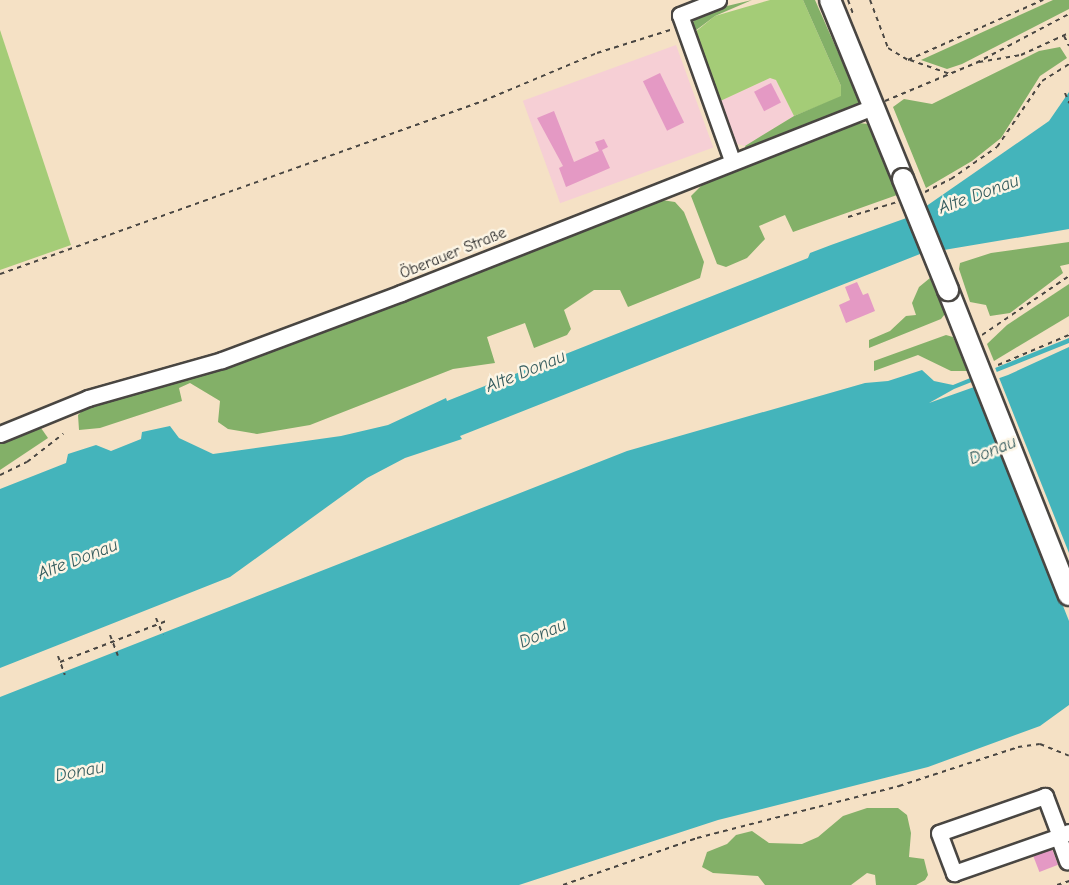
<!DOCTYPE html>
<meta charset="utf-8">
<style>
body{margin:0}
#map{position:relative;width:1069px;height:885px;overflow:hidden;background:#f5e1c5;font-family:"Comic Neue",sans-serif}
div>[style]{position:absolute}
.built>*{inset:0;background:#f6cfd5;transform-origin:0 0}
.green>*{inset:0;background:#a4cc77}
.forest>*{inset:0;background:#83b068}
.water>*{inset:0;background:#44b4bb}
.pier>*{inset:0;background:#f5e1c5}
.building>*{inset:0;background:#e499c4;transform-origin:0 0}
.path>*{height:2px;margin-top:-1px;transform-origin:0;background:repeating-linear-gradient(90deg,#494642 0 4.5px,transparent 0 9px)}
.roads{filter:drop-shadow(2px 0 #494642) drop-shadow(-2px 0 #494642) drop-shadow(0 2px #494642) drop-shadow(0 -2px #494642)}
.minor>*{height:15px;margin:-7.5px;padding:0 7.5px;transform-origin:7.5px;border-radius:7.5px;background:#fff}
.major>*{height:20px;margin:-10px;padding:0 10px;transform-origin:10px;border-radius:10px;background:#fff}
.bridges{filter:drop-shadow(2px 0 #494642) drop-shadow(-2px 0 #494642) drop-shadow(0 2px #494642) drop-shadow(0 -2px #494642)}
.major-bridge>*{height:20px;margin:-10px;padding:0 10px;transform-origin:10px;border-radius:10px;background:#fff}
span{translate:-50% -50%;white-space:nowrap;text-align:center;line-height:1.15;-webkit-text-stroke:5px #fcf5e5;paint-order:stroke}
.street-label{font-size:16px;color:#2b2b2b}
.water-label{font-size:18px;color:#345b5d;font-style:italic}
</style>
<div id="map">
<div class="built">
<i style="left:676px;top:45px;width:109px;height:163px;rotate:70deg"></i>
<i style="clip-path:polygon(770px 78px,776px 80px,794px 116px,745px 146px,733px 143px,716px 103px)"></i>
</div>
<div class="green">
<i style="clip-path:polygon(770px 0,803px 0,841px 86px,841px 97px,794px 116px,776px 80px,770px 78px,716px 103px,695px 32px,715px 16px)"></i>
<i style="clip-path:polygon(0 30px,71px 245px,0 270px)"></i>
</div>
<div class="forest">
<i style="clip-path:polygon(752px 0,715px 16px,691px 34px,693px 22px,702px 12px)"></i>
<i style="clip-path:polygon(803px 0,815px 0,860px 102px,845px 112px,747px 151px,745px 146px,794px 116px,841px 96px,841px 86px)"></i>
<i style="clip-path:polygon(1053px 0,1069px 0,1069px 9px,962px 64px,947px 69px,921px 60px)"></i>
<i style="clip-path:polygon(1060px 47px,1067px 58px,1040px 76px,1001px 138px,972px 161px,926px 188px,893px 107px,904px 99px,932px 104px,1039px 51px)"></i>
<i style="clip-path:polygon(847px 122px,869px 124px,897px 195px,793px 232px,785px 215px,759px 226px,765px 239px,747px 258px,726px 267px,717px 264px,691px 196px,711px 176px)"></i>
<i style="clip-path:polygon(655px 199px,675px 202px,684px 212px,704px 262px,700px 278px,628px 307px,620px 290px,594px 290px,564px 310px,571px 329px,567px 335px,534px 348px,525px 323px,487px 337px,495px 363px,453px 369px,310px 425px,257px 434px,228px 429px,218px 422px,220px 401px,190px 383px,179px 388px,182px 401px,100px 428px,79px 430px,78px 415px,84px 409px,112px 396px)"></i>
<i style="clip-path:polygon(1069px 242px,1069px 264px,1060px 266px,1063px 273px,1010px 313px,990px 316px,986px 305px,970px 302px,959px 269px,960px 263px,991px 253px)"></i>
<i style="clip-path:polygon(930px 278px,945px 314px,941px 319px,869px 348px,869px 340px,890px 331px,906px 316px,916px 315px,912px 303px,919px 287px)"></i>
<i style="clip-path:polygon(1069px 284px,1069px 316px,994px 361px,987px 344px,1007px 325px)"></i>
<i style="clip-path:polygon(946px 335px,953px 337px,968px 371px,951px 371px,918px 355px,874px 371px,874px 361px)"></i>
<i style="clip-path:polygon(31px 428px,41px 428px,48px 438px,0 470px,0 441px)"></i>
<i style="clip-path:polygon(867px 808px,898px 808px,907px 815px,911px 833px,909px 857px,924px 859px,928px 875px,925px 880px,916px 885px,876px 885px,875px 875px,867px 873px,851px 885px,765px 885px,758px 876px,713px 873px,702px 867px,707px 852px,727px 844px,736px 835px,752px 831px,769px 843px,802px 844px,818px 837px,843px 816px)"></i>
</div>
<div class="water">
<i style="clip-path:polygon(1069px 92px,1069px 229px,920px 254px,460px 436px,462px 439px,405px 458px,367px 478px,230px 577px,0 668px,0 489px,66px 463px,68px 454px,96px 445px,111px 451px,141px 439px,142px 432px,170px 426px,179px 438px,213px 454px,341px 436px,388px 425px,446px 398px,447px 401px,808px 258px,810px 253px,831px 245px,912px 216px,1049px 121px)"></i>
<i style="clip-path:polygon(1069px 338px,1069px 343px,954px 389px,929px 403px,1008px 375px,1069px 347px,1069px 573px,1052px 582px,1057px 590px,1069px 586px,1069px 705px,1040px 726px,928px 767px,718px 820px,519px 885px,0 885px,0 697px,627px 451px,865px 383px,888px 381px,922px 370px,934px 381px,953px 385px)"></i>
</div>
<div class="pier">
<i style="clip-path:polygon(994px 365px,1069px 553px,1069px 621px,975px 384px,983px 381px,974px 384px,971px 375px)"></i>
</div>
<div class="building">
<i style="left:660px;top:73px;width:55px;height:19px;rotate:64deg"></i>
<i style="left:771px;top:83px;width:22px;height:19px;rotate:63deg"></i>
<i style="clip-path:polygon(554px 111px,574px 162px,599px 151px,595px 142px,604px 139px,608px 147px,602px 150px,610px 168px,566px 187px,559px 168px,563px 166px,537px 118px)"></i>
<i style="clip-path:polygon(857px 282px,863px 295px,868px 293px,875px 311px,846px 323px,839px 305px,850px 300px,845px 287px)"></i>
<i style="left:1052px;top:849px;width:17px;height:20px;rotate:69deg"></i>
</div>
<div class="path">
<i style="left:848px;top:0;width:15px;rotate:70deg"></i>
<i style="left:870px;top:0;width:51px;rotate:69.4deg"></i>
<i style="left:888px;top:48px;width:23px;rotate:31deg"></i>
<i style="left:908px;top:60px;width:148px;rotate:-24deg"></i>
<i style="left:1064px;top:36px;width:11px;rotate:63deg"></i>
<i style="left:910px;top:60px;width:42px;rotate:19.3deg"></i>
<i style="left:979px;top:62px;width:43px;rotate:-9.5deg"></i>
<i style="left:1021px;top:55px;width:53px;rotate:-24.6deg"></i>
<i style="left:1065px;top:93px;width:11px;rotate:68deg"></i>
<i style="left:885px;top:101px;width:99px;rotate:-22.7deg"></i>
<i style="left:976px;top:63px;width:105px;rotate:-27.8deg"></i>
<i style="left:925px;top:192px;width:29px;rotate:-27deg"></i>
<i style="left:951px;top:179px;width:56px;rotate:-34.8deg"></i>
<i style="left:997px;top:147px;width:80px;rotate:-55.7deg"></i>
<i style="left:1042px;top:81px;width:32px;rotate:-32deg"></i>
<i style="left:848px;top:217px;width:51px;rotate:-17deg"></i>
<i style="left:0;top:274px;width:513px;rotate:-19.71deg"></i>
<i style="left:483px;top:101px;width:124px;rotate:-22.8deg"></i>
<i style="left:597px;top:53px;width:80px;rotate:-17.5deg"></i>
<i style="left:982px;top:335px;width:105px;rotate:-34.1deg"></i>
<i style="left:998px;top:365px;width:77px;rotate:-22.9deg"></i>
<i style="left:0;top:475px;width:30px;rotate:-26deg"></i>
<i style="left:27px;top:462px;width:46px;rotate:-37.9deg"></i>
<i style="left:156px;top:618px;width:18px;rotate:68deg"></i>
<i style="left:110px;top:635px;width:22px;rotate:69deg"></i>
<i style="left:58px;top:656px;width:20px;rotate:70deg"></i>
<i style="left:60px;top:662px;width:114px;rotate:-21.1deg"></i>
<i style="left:563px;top:885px;width:142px;rotate:-19.3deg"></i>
<i style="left:697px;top:838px;width:209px;rotate:-14.4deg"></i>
<i style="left:899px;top:786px;width:125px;rotate:-18.1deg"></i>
<i style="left:1018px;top:747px;width:22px;rotate:-8deg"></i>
<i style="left:1040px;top:744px;width:31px;rotate:22deg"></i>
<i style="left:1057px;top:885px;width:13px;rotate:-18deg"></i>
</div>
<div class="roads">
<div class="minor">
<i style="left:718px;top:0;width:41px;rotate:158.5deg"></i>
<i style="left:680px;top:15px;width:154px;rotate:70.3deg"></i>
<i style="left:0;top:434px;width:95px;rotate:-22.2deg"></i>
<i style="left:88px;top:398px;width:139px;rotate:-15.8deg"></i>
<i style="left:222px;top:360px;width:191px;rotate:-20.5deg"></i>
<i style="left:401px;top:293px;width:497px;rotate:-21.5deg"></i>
<i style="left:1058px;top:836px;width:27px;rotate:70deg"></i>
<i style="left:1060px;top:836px;width:43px;rotate:-110.6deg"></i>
<i style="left:1045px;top:796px;width:112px;rotate:160.8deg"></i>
<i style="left:939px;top:833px;width:43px;rotate:69.4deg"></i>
<i style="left:954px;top:873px;width:112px;rotate:-19.2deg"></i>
<i style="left:1060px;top:836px;width:10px;rotate:-24deg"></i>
</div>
<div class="major">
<i style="left:830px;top:0;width:193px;rotate:67.8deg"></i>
<i style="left:948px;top:290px;width:328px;rotate:68.4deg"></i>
</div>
</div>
<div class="bridges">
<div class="major-bridge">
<i style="left:903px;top:179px;width:120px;rotate:67.9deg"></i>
</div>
</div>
<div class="street-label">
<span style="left:453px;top:253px;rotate:-22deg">Öberauer Straße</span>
</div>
<div class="water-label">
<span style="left:979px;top:195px;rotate:-20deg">Alte Donau</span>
<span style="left:526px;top:372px;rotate:-22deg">Alte Donau</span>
<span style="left:993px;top:451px;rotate:-22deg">Donau</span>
<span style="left:78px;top:560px;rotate:-21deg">Alte Donau</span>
<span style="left:543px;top:634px;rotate:-23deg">Donau</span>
<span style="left:80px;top:772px;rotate:-11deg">Donau</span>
</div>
</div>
